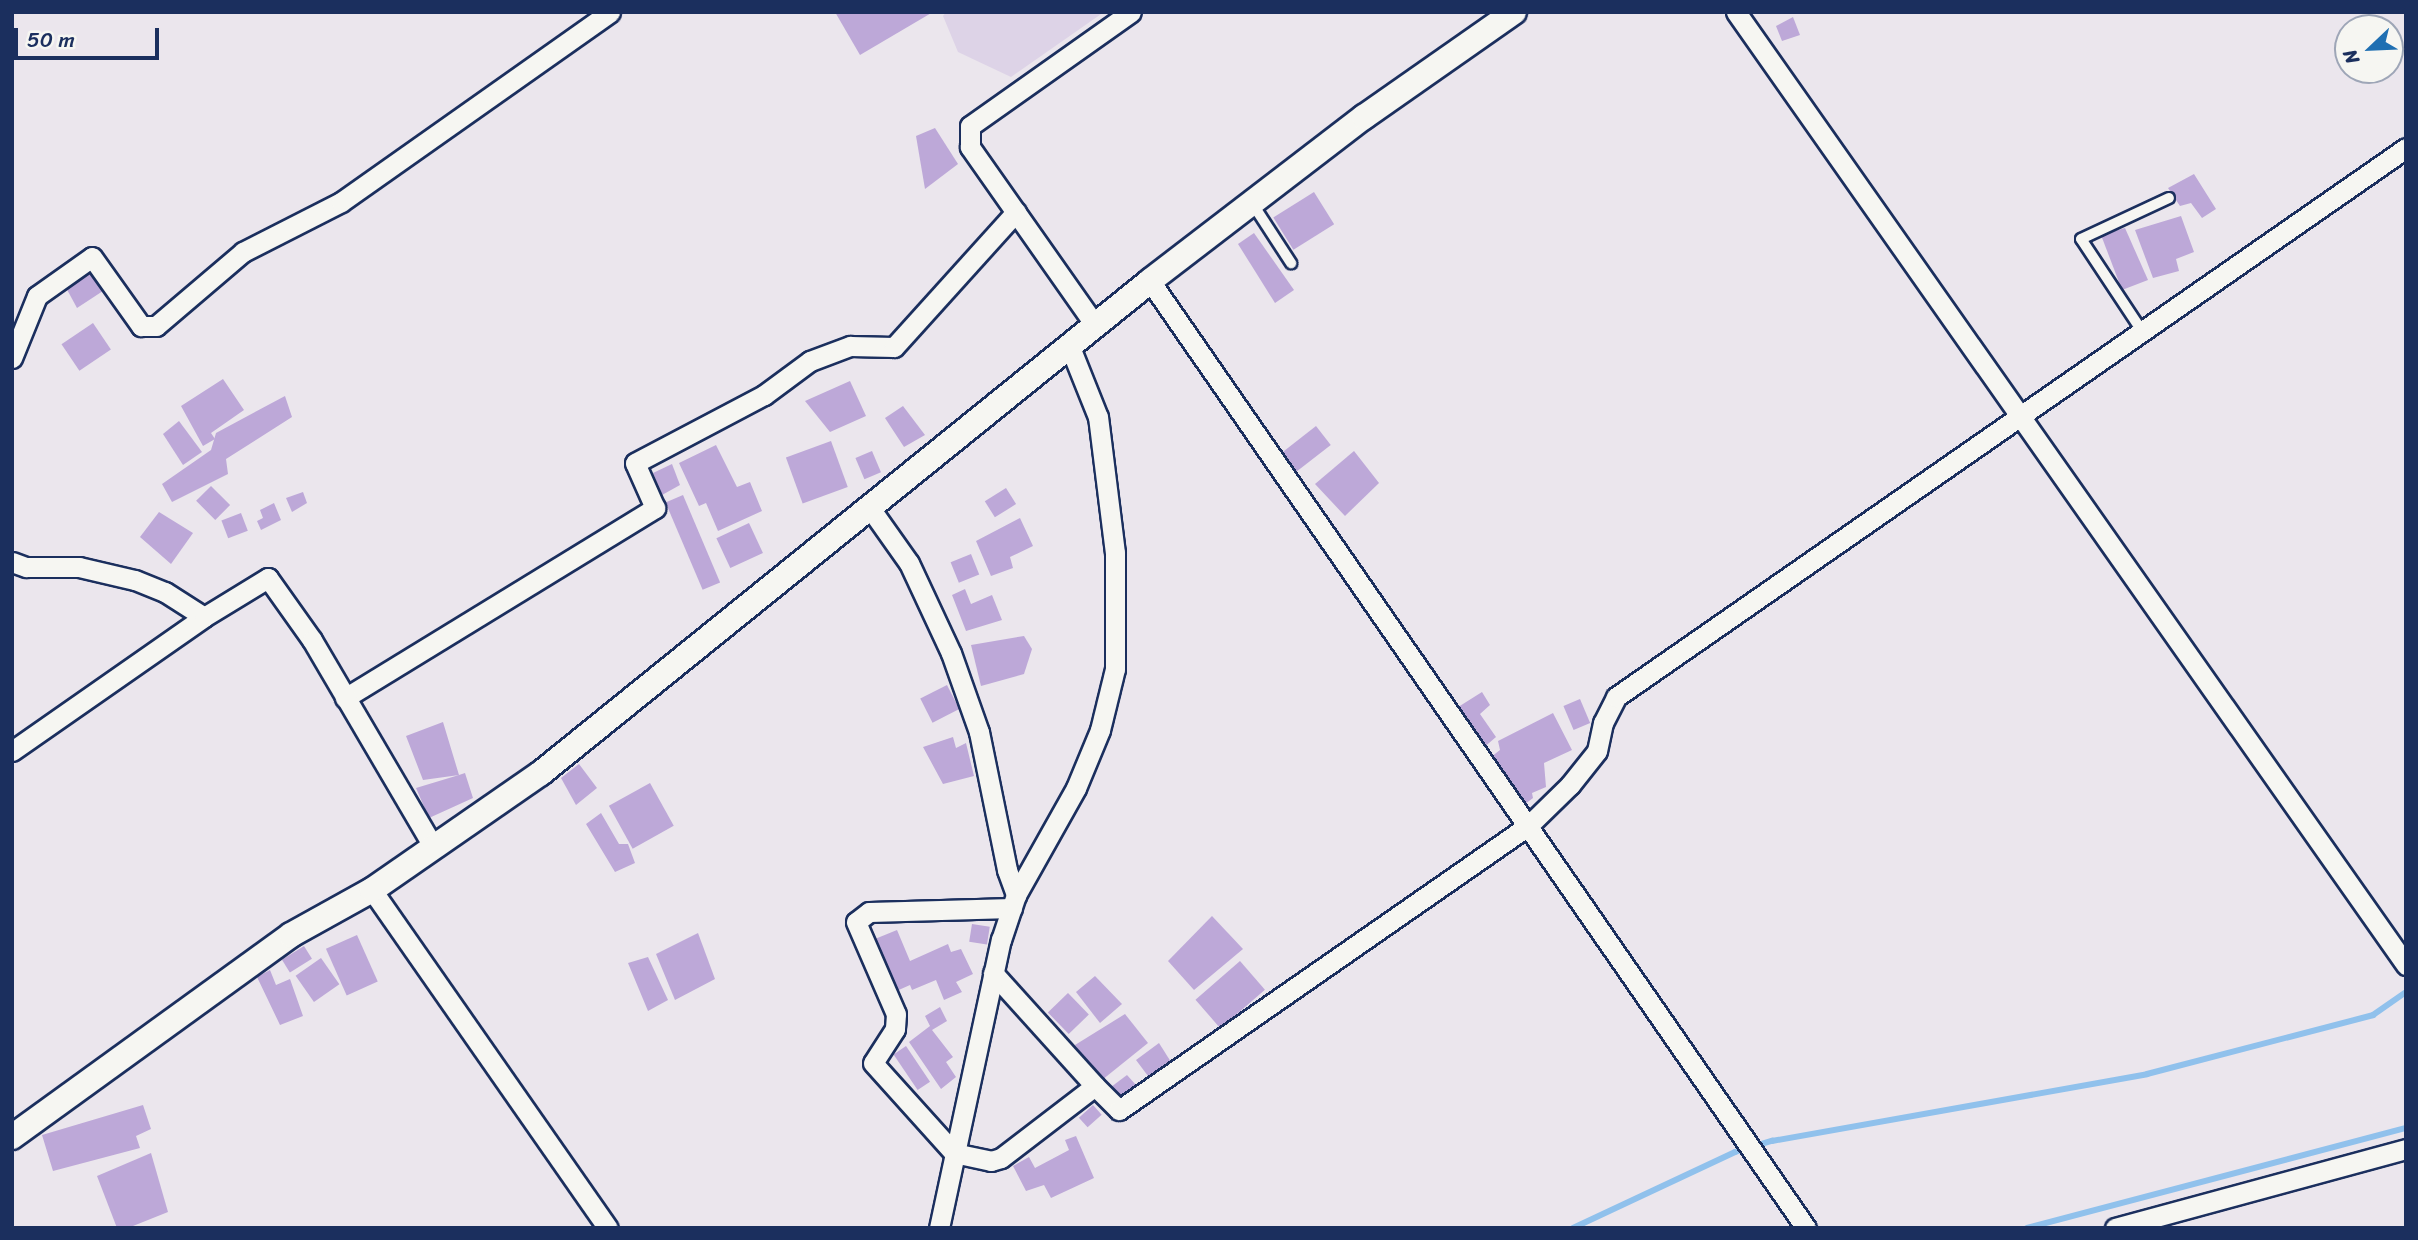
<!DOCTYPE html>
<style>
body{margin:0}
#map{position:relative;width:2418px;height:1240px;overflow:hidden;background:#ebe6ed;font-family:Sriracha,sans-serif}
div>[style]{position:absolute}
.built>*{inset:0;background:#ddd3e7}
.stream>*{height:6px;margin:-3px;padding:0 3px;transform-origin:3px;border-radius:3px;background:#90c1ec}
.building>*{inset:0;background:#bda8d8;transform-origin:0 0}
.roads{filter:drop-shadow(2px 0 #1b2f5e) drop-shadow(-2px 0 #1b2f5e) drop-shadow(0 2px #1b2f5e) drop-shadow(0 -2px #1b2f5e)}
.service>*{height:10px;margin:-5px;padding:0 5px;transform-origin:5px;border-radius:5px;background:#f6f6f2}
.minor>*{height:19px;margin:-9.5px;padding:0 9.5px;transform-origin:9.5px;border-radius:9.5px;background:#f6f6f2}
.tertiary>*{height:24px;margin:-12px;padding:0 12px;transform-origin:12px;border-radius:12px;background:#f6f6f2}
span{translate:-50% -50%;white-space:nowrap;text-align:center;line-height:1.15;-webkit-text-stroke:5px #f6f6f2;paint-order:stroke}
.frame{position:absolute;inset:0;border:14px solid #1b2f5e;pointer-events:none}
.north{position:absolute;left:2334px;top:14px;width:70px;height:70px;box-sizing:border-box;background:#f6f6f2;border:2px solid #9ea6b7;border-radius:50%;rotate:247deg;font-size:19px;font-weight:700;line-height:28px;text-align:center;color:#1b2f5e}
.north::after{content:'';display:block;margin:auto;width:24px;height:32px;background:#1f6fb2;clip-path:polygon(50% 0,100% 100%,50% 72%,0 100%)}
.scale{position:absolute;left:14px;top:28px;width:145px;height:32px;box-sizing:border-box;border:4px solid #1b2f5e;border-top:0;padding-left:9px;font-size:21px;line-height:24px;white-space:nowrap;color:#1b2f5e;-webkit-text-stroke:5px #f6f6f2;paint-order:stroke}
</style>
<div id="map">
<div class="built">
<i style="clip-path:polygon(946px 12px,1104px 12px,1011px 77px,958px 52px,943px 16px)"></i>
</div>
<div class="stream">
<i style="left:1573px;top:1228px;width:179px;rotate:-25.1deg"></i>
<i style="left:1735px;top:1152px;width:39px;rotate:-17deg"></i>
<i style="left:1772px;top:1141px;width:381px;rotate:-10.1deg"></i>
<i style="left:2147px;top:1074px;width:234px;rotate:-14.6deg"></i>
<i style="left:2373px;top:1015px;width:40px;rotate:-34.9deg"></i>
<i style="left:2027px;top:1228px;width:392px;rotate:-14.8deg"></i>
</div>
<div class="building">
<i style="clip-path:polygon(835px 12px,933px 12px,860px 55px)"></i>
<i style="clip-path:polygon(1793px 17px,1800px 35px,1782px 41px,1776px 26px)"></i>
<i style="clip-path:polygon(935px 128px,958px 164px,925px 189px,916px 136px)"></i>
<i style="clip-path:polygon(2194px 174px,2216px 209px,2202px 218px,2191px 203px,2180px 206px,2168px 188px)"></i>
<i style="left:1314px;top:192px;width:38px;height:48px;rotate:58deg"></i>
<i style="clip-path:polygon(2181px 216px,2194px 252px,2176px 259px,2179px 271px,2153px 278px,2135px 230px)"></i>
<i style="clip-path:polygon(2125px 228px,2148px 280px,2122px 290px,2101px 235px)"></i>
<i style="clip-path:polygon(1254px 233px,1294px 290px,1275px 303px,1238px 244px)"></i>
<i style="clip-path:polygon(89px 264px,106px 289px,77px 308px,64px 284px)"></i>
<i style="left:93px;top:323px;width:32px;height:38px;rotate:56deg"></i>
<i style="clip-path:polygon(223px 379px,244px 410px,211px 433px,215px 439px,203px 446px,181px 406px)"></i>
<i style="clip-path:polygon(850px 381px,866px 416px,830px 432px,805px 401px)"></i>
<i style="clip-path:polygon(285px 396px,292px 417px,226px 459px,228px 474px,172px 502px,162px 484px,211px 450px,216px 433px)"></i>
<i style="clip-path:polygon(903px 406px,925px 435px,904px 447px,885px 418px)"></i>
<i style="clip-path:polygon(179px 421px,202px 452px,183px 465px,163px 434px)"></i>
<i style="left:1316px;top:426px;width:24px;height:45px;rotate:52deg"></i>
<i style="left:831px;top:441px;width:49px;height:48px;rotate:70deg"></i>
<i style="clip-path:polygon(716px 445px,737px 487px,750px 482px,762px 511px,718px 531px,706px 503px,699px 506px,679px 463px)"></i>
<i style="left:872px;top:451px;width:23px;height:18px;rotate:67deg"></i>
<i style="clip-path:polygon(1354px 451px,1379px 483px,1345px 516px,1315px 484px)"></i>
<i style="clip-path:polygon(672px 464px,680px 485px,662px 495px,653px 473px)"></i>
<i style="left:211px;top:486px;width:27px;height:21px;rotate:45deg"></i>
<i style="left:1006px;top:488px;width:19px;height:25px;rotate:58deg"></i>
<i style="clip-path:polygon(303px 492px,307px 503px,292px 512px,286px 498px)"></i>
<i style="left:683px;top:495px;width:95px;height:19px;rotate:67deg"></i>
<i style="clip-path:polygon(274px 503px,281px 520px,261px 530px,257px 521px,263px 518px,260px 510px)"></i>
<i style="clip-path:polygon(159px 512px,193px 533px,171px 564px,140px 537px)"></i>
<i style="left:241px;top:513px;width:19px;height:21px;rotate:69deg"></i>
<i style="clip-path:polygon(1020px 518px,1033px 546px,1010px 557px,1013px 568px,991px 576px,976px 541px)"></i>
<i style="left:749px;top:523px;width:33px;height:36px;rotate:65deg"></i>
<i style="left:971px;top:554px;width:22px;height:22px;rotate:68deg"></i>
<i style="clip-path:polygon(965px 589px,971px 604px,992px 595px,1002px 620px,966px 631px,952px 595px)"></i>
<i style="clip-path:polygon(1024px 636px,1032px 649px,1024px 674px,981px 686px,971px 645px)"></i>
<i style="left:947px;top:685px;width:27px;height:30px;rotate:63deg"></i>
<i style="clip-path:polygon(1482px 692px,1490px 705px,1480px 714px,1496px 737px,1482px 749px,1455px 709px)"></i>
<i style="left:1580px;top:699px;width:26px;height:18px;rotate:67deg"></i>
<i style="clip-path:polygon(1553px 713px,1572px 750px,1544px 763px,1546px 787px,1532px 793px,1533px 798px,1525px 804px,1491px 757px,1500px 750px,1498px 741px)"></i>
<i style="clip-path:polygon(443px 722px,459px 775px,465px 773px,473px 798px,429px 818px,416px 788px,459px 775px,423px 780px,406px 736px)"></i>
<i style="clip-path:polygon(953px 737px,956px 748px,966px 743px,974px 776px,943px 784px,923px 747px)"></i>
<i style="clip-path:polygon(579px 764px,597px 788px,576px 805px,561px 778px)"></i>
<i style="left:650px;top:783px;width:49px;height:47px;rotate:61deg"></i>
<i style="clip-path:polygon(601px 813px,619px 844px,628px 844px,635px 863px,615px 872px,586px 824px)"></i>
<i style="clip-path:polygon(1212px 916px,1243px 949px,1194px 990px,1168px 961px)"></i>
<i style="left:972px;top:924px;width:18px;height:18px;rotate:9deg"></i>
<i style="clip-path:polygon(897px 930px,910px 961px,948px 944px,951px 952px,961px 949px,973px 974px,956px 982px,962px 992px,944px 1000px,936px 980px,912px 990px,910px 985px,892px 993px,870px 941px)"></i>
<i style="clip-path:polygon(698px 933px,715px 979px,675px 1000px,656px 954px)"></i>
<i style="left:357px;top:935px;width:51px;height:34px;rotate:66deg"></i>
<i style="left:304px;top:946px;width:15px;height:26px;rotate:58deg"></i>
<i style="clip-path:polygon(648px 957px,668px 1000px,648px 1011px,628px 963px)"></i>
<i style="left:321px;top:958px;width:32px;height:31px;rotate:55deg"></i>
<i style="left:1240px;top:961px;width:38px;height:59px;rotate:49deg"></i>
<i style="clip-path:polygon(270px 970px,276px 985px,290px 979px,303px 1016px,280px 1025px,257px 977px)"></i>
<i style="clip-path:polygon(1095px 976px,1122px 1004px,1100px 1023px,1076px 992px)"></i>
<i style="left:1068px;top:993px;width:30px;height:28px;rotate:46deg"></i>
<i style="clip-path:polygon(940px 1007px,947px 1021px,932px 1030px,953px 1057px,946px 1062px,956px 1077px,941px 1089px,909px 1042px,930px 1026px,925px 1016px)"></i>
<i style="clip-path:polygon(1125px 1014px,1148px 1043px,1102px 1080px,1075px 1045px)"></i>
<i style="clip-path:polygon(1159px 1043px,1171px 1062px,1148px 1076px,1136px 1060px)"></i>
<i style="left:906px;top:1046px;width:43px;height:15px;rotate:56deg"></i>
<i style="clip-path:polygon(1127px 1075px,1136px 1085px,1119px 1099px,1111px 1087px)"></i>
<i style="clip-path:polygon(143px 1105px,151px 1129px,136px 1136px,140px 1148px,53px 1171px,42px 1135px)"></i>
<i style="left:1093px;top:1105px;width:13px;height:19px;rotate:48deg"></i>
<i style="clip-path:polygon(1076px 1136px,1094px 1178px,1051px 1198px,1044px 1185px,1026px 1191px,1013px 1166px,1029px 1157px,1035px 1168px,1069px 1150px,1065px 1140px)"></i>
<i style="clip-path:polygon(151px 1153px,168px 1212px,128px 1228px,117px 1228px,97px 1176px)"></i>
</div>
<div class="roads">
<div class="service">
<i style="left:1252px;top:203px;width:72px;rotate:57deg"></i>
<i style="left:2142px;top:331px;width:110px;rotate:-123.5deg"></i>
<i style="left:2081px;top:239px;width:97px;rotate:-25deg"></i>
</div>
<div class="minor">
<i style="left:1736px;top:12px;width:1165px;rotate:54.89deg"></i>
<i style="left:1150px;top:281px;width:1152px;rotate:55.29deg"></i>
<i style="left:1095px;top:325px;width:218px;rotate:-125.1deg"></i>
<i style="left:970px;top:147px;width:21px;rotate:-90deg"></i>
<i style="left:970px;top:126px;width:197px;rotate:-35.3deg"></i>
<i style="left:12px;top:358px;width:67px;rotate:-68deg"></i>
<i style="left:37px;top:296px;width:67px;rotate:-35.3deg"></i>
<i style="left:92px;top:257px;width:85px;rotate:54.6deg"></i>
<i style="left:141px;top:326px;width:15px"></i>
<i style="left:156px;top:326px;width:114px;rotate:-40.4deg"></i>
<i style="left:243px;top:252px;width:110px;rotate:-27deg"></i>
<i style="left:341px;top:202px;width:329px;rotate:-35.2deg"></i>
<i style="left:870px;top:508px;width:67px;rotate:54.7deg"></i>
<i style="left:909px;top:563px;width:99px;rotate:65deg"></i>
<i style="left:951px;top:653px;width:84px;rotate:70.5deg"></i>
<i style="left:979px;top:732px;width:141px;rotate:78.5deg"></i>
<i style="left:1007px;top:870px;width:27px;rotate:70deg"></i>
<i style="left:12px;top:562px;width:15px;rotate:20deg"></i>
<i style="left:26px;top:567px;width:53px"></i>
<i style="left:79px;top:567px;width:57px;rotate:13.1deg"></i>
<i style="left:135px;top:580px;width:32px;rotate:22deg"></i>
<i style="left:165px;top:592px;width:46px;rotate:32.7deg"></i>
<i style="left:345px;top:698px;width:364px;rotate:-31.5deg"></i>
<i style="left:655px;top:508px;width:49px;rotate:-114deg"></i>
<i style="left:635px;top:463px;width:146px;rotate:-27.8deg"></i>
<i style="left:764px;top:395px;width:57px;rotate:-36.5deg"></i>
<i style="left:810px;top:361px;width:43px;rotate:-20.6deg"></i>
<i style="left:850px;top:346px;width:44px;rotate:1.3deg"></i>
<i style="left:894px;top:347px;width:182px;rotate:-47.9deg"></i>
<i style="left:12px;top:751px;width:234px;rotate:-34.9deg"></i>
<i style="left:204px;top:617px;width:75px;rotate:-31.4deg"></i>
<i style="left:268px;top:578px;width:76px;rotate:54.6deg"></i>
<i style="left:312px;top:640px;width:241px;rotate:59.6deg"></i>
<i style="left:372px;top:890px;width:412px;rotate:55.1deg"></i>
<i style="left:1012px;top:908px;width:143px;rotate:178.4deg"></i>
<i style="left:869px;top:912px;width:16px;rotate:142deg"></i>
<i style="left:856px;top:922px;width:100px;rotate:66.5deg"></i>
<i style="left:896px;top:1014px;width:15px;rotate:94deg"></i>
<i style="left:895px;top:1029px;width:40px;rotate:122.9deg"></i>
<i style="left:873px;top:1063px;width:121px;rotate:48deg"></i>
<i style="left:954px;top:1153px;width:38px;rotate:12deg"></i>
<i style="left:991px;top:1161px;width:10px;rotate:-17deg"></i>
<i style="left:1001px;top:1158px;width:118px;rotate:-37.5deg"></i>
<i style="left:1095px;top:1086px;width:34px;rotate:45deg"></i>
<i style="left:1119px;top:1110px;width:498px;rotate:-34.8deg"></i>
<i style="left:1528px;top:826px;width:59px;rotate:-44.3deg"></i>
<i style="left:1570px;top:785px;width:43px;rotate:-51.5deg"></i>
<i style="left:1597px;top:751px;width:29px;rotate:-78deg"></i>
<i style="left:1603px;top:723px;width:29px;rotate:-63deg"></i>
<i style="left:1616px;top:697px;width:962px;rotate:-34.8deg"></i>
<i style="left:993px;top:973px;width:152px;rotate:47.9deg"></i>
<i style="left:939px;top:1228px;width:295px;rotate:-77.9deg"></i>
<i style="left:1001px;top:940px;width:47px;rotate:-71.6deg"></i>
<i style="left:1016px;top:895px;width:123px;rotate:-60.7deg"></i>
<i style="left:1076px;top:788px;width:63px;rotate:-67.5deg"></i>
<i style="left:1100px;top:730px;width:63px;rotate:-76.2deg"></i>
<i style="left:1115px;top:669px;width:116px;rotate:-90deg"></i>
<i style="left:1115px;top:553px;width:137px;rotate:-97.1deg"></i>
<i style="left:1098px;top:417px;width:75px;rotate:-111.8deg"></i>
<i style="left:2115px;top:1228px;width:302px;rotate:-15.2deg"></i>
</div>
<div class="tertiary">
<i style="left:12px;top:1137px;width:344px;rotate:-35.9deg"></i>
<i style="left:291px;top:935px;width:93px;rotate:-29.1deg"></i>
<i style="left:372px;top:890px;width:206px;rotate:-34.7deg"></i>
<i style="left:541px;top:773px;width:783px;rotate:-38.93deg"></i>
<i style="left:1150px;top:281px;width:270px;rotate:-37.5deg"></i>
<i style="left:1364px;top:117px;width:183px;rotate:-35deg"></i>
</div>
</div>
<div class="frame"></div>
<div class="north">N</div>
<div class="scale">50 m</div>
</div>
